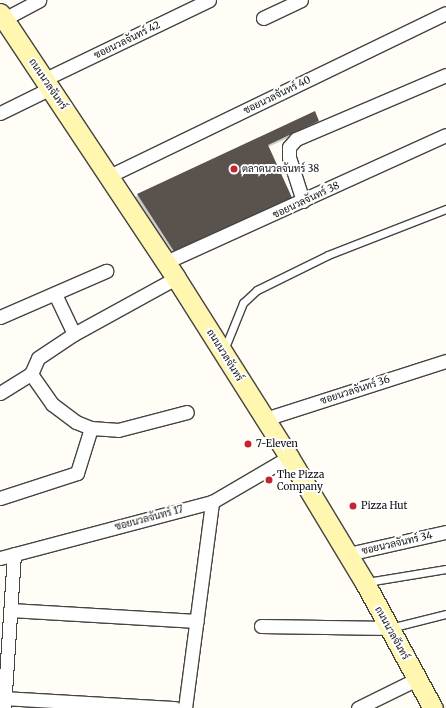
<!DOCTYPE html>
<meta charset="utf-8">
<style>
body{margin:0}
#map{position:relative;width:446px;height:708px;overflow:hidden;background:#fffdf5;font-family:Merriweather,Sarabun,serif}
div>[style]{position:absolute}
.shadow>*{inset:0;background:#0003}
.building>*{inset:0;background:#5a524d}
.roads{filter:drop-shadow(1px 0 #444) drop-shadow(-1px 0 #444) drop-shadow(0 1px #444) drop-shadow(0 -1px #444)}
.service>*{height:7px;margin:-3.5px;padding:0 3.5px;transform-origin:3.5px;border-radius:3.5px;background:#fff}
.minor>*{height:13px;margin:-6.5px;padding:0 6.5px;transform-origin:6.5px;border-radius:6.5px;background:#fff}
.secondary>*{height:19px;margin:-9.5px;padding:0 9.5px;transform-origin:9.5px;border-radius:9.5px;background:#fff6b0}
.dots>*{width:11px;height:11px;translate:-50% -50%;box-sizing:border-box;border:2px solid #fff;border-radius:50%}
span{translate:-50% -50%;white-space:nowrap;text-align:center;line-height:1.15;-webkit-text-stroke:4px #fff;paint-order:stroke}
.street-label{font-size:10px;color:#111}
.poi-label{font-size:10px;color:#111}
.left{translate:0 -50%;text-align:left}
</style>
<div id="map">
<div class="shadow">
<i style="clip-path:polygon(318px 121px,312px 127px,268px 147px,171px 262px,131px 201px,138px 195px)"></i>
</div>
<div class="building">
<i style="clip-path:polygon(315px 111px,319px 121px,268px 145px,294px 202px,177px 256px,137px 194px)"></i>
</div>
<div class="roads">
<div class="service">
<i style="left:224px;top:350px;width:51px;rotate:-68deg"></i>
<i style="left:243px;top:303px;width:19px;rotate:-43deg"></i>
<i style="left:257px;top:290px;width:79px;rotate:-26.2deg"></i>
<i style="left:328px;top:255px;width:127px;rotate:-21.3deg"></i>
<i style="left:367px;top:582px;width:80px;rotate:-9.3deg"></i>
<i style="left:390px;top:628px;width:58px;rotate:-14deg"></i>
</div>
<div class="minor">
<i style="left:263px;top:18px;width:42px;rotate:-25.3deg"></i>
<i style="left:4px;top:19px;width:40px;rotate:-28deg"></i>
<i style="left:45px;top:79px;width:182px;rotate:-25.7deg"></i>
<i style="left:0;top:113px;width:57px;rotate:-26.1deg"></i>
<i style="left:109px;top:176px;width:374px;rotate:-25.8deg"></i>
<i style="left:303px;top:201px;width:46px;rotate:-107.7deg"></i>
<i style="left:289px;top:157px;width:10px;rotate:-90deg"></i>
<i style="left:289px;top:147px;width:11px;rotate:-49deg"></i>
<i style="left:296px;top:139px;width:163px;rotate:-23.1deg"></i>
<i style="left:166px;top:262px;width:307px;rotate:-24.4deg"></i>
<i style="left:55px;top:294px;width:44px;rotate:64.6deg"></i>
<i style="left:0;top:317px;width:116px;rotate:-23.5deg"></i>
<i style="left:31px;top:374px;width:37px;rotate:55deg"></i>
<i style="left:52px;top:404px;width:30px;rotate:37deg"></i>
<i style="left:76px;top:422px;width:16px;rotate:22deg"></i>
<i style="left:91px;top:428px;width:27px;rotate:4deg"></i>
<i style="left:118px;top:430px;width:71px;rotate:-14.6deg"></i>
<i style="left:0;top:393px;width:36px;rotate:-32deg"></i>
<i style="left:31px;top:374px;width:17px;rotate:-66deg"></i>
<i style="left:38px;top:358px;width:43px;rotate:-33.7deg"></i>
<i style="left:74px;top:334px;width:116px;rotate:-28.8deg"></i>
<i style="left:265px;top:419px;width:190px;rotate:-17.8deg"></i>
<i style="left:0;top:498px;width:81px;rotate:-18deg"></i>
<i style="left:77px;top:473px;width:47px;rotate:-72.7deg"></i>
<i style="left:348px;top:554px;width:100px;rotate:-12.7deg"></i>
<i style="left:0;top:558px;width:219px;rotate:-14.8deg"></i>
<i style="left:212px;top:502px;width:89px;rotate:-30.3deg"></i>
<i style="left:10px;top:610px;width:187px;rotate:3.4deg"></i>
<i style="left:261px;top:626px;width:129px;rotate:0.9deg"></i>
<i style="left:5px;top:698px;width:170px;rotate:3.4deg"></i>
<i style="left:4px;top:708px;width:154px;rotate:-86.3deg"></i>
<i style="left:185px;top:708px;width:208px;rotate:-82.5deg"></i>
<i style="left:358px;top:708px;width:66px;rotate:-26.2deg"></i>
</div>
<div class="secondary">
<i style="left:0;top:13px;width:318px;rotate:56.4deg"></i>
<i style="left:176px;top:278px;width:212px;rotate:57.7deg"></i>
<i style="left:289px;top:457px;width:147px;rotate:58.9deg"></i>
<i style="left:365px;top:583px;width:142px;rotate:61.5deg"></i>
</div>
</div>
<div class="dots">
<i style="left:234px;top:169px;background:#c4262e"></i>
<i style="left:248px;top:444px;background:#c4262e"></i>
<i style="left:269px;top:480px;background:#c4262e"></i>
<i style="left:353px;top:506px;background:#c4262e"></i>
</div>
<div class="street-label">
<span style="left:127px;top:40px;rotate:-26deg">ซอยนวลจันทร์ 42</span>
<span style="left:48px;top:84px;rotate:56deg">ถนนนวลจันทร์</span>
<span style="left:277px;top:95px;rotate:-26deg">ซอยนวลจันทร์ 40</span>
<span style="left:306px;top:200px;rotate:-25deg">ซอยนวลจันทร์ 38</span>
<span style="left:225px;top:355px;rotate:58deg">ถนนนวลจันทร์</span>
<span style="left:355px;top:390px;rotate:-18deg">ซอยนวลจันทร์ 36</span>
<span style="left:149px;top:518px;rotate:-15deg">ซอยนวลจันทร์ 17</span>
<span style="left:397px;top:543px;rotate:-13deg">ซอยนวลจันทร์ 34</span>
<span style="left:392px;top:633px;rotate:61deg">ถนนนวลจันทร์</span>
</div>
<div class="poi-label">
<span class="left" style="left:242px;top:169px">ตลาดนวลจันทร์ 38</span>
<span class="left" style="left:256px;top:444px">7-Eleven</span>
<span class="left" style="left:277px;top:480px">The Pizza<br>Company</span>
<span class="left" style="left:361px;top:506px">Pizza Hut</span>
</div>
</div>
